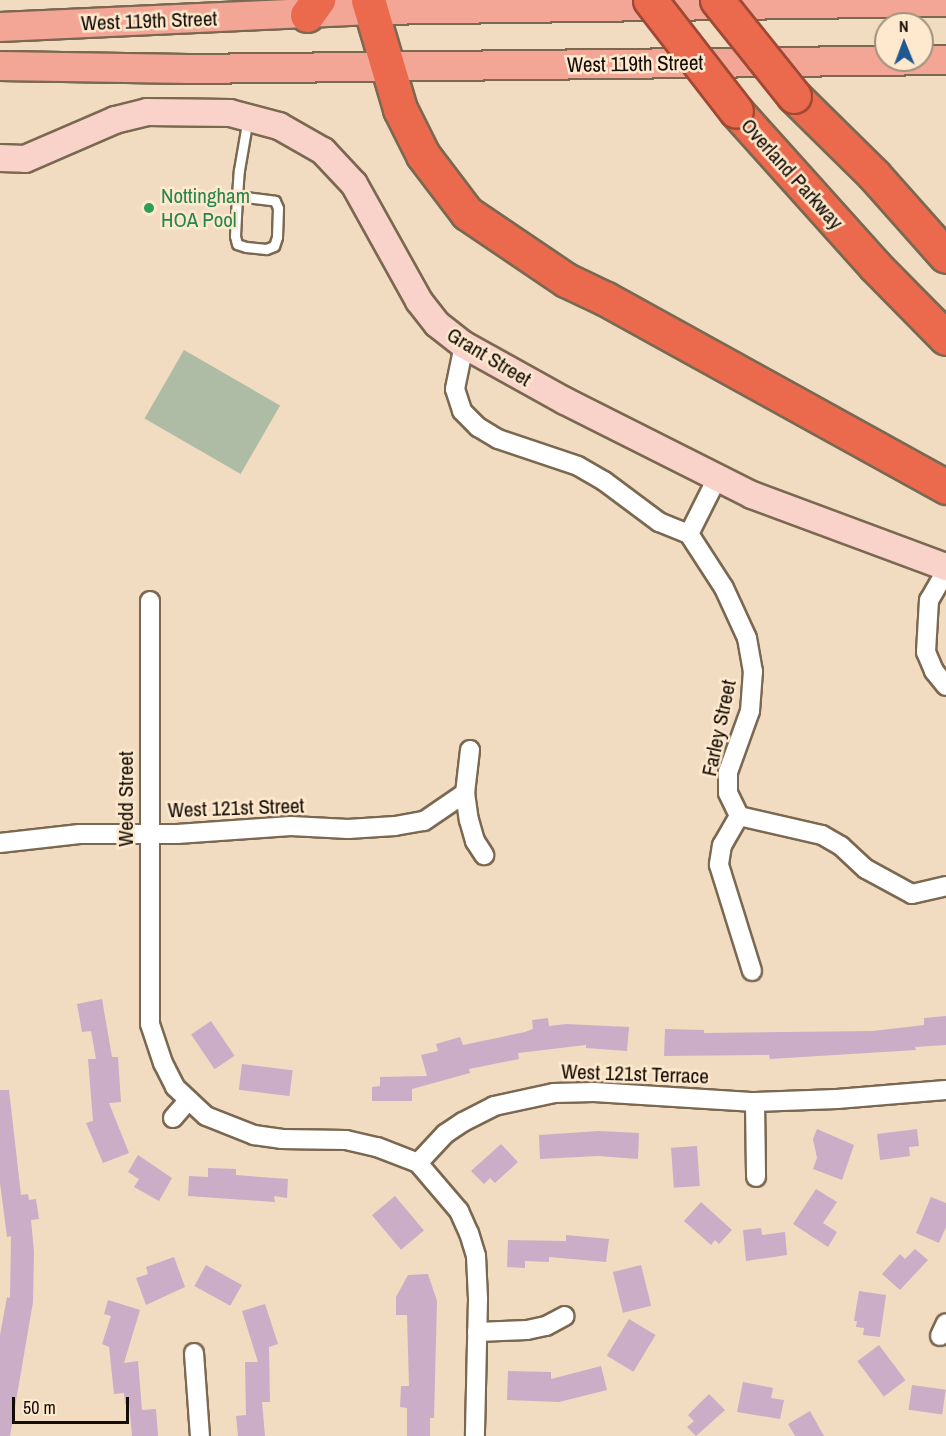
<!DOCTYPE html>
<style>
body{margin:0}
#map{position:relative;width:946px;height:1436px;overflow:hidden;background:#f1dcc1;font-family:"Archivo Narrow",sans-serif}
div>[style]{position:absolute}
.green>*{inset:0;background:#aebba5;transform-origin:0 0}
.building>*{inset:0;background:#cbadc7;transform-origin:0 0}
.roads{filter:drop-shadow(2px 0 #7b6851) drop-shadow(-2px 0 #7b6851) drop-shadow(0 2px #7b6851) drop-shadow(0 -2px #7b6851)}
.lane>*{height:9px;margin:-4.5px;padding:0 4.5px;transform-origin:4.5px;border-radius:4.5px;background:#fff}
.street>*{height:18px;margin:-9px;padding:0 9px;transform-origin:9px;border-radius:9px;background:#fff}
.secondary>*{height:26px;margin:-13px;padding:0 13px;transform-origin:13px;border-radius:13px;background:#f9d2ca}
.primary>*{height:28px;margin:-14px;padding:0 14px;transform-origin:14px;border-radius:14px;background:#f3a695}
.highway>*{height:33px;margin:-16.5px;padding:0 16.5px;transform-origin:16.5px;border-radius:16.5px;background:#eb6a4e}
.bridges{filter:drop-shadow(2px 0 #9f4934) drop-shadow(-2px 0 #9f4934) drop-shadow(0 2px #9f4934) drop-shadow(0 -2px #9f4934)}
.highway-bridge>*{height:33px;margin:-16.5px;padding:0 16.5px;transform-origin:16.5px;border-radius:16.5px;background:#eb6a4e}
.dots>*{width:16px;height:16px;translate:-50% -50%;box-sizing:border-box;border:3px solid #fee9ce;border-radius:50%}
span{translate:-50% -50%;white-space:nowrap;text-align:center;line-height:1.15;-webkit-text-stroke:5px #fee9ce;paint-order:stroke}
.street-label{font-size:21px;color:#130c04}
.leisure-label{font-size:21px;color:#27864d}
.left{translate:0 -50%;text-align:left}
.north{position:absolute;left:874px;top:12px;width:60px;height:60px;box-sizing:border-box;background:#fee9ce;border:2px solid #a0917d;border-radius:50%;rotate:359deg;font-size:16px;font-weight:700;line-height:24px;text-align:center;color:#130c04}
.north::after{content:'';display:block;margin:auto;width:21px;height:27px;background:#215890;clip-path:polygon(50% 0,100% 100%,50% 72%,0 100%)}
.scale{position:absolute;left:12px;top:1397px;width:117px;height:27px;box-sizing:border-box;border:3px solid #130c04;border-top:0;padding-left:8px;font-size:18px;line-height:21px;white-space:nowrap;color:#130c04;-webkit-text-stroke:4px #fee9ce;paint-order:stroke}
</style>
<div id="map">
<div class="green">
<i style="left:184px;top:350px;width:111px;height:79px;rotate:30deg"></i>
</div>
<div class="building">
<i style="clip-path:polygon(102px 999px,112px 1057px,118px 1057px,121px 1102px,109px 1103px,129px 1153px,103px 1163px,86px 1123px,93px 1121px,88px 1059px,96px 1059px,91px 1031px,82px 1032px,77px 1004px)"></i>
<i style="clip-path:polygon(946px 1016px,946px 1045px,915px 1047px,916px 1050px,770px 1059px,769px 1055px,664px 1056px,665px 1029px,704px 1030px,704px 1033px,873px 1031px,924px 1025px,924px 1018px)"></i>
<i style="clip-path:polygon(548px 1018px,549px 1026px,566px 1024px,629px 1027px,627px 1051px,586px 1048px,586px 1045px,518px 1053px,519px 1059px,469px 1069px,470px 1073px,412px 1089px,412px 1101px,372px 1101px,372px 1087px,380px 1086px,380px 1077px,427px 1076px,421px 1055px,438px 1051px,436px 1044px,460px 1037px,463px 1045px,525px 1032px,533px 1029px,532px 1020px)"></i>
<i style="left:211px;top:1021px;width:42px;height:24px;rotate:56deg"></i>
<i style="left:242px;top:1064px;width:51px;height:26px;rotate:7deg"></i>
<i style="clip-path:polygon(0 1090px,9px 1090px,21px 1195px,28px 1194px,29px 1200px,36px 1199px,39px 1219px,31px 1220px,34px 1252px,33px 1302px,10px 1436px,0 1436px,0 1335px,7px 1297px,10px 1298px,11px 1236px,7px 1237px,0 1183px)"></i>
<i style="clip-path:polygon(817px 1129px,854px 1145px,842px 1180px,813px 1169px,817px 1158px,813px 1139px)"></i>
<i style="clip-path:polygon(917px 1129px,919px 1146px,909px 1147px,910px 1156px,880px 1160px,877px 1134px)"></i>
<i style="clip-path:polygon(599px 1131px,639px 1133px,638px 1159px,598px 1156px,540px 1159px,539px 1135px)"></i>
<i style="clip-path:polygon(501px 1144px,518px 1162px,495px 1183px,490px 1178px,484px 1184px,471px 1171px)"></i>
<i style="left:697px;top:1146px;width:40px;height:26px;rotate:86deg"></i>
<i style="clip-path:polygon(138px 1155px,172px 1178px,159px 1201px,134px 1187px,139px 1179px,128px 1172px)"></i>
<i style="clip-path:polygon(208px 1168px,236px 1169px,236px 1175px,288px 1179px,287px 1198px,274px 1196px,275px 1202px,188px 1196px,189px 1176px,208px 1177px)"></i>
<i style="clip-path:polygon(816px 1189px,837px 1202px,823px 1223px,837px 1232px,828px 1247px,793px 1224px)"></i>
<i style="left:395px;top:1196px;width:45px;height:30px;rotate:50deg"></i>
<i style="clip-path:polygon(931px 1197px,946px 1203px,946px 1227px,939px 1243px,916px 1233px)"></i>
<i style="clip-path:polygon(701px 1202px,732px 1230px,719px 1244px,715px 1240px,711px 1245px,684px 1221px)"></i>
<i style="clip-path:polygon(761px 1228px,762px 1235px,785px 1232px,787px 1255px,746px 1261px,743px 1230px)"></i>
<i style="clip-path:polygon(566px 1235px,609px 1239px,606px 1262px,549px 1257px,549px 1262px,525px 1261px,525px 1268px,507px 1267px,508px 1240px,566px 1241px)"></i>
<i style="clip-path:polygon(915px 1249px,928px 1260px,900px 1290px,882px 1274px,900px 1254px,905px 1259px)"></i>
<i style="clip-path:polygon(174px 1257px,185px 1287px,146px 1305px,136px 1278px,148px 1274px,146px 1267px)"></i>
<i style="left:206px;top:1265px;width:41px;height:24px;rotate:29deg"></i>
<i style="left:641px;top:1265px;width:42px;height:29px;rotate:76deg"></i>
<i style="clip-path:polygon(428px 1274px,437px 1301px,434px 1418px,430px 1418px,430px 1436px,407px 1436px,407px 1408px,400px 1407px,401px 1386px,409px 1386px,407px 1315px,396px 1315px,396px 1297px,408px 1275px)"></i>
<i style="clip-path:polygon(859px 1291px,886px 1295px,880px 1337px,863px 1335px,864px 1328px,856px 1327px,857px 1321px,854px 1321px)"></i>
<i style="clip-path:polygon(108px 1300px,140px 1310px,124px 1363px,138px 1361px,142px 1410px,156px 1409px,158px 1436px,132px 1436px,129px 1403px,125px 1404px,124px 1393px,114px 1394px,109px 1347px,102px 1344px,111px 1316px,104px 1314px)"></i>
<i style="clip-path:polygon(265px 1304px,278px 1344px,269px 1347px,270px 1402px,262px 1402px,265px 1436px,238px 1436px,236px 1416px,246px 1415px,245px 1362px,258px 1362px,242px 1311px)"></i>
<i style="left:629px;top:1319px;width:31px;height:43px;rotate:31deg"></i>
<i style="left:879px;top:1345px;width:44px;height:27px;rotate:53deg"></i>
<i style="clip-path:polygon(601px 1366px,607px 1390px,559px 1402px,507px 1400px,508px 1371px,551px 1372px,551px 1379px)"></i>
<i style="clip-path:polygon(743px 1382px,773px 1388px,771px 1398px,784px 1400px,780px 1419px,737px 1412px)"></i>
<i style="left:912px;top:1385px;width:34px;height:25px;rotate:8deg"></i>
<i style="clip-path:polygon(709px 1394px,725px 1410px,696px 1436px,687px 1427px,694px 1421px,688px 1415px)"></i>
<i style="clip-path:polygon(810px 1411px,824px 1436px,795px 1436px,788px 1424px)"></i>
</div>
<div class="roads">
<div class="lane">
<i style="left:237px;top:196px;width:38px;rotate:7deg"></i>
<i style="left:275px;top:201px;width:8px;rotate:67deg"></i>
<i style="left:278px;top:208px;width:29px;rotate:92deg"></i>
<i style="left:277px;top:237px;width:9px;rotate:108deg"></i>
<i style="left:274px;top:246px;width:9px;rotate:159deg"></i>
<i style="left:266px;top:249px;width:20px;rotate:-174deg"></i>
<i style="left:246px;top:247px;width:9px;rotate:-162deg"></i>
<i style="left:237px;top:244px;width:8px;rotate:-104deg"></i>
<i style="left:235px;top:236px;width:40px;rotate:-87.1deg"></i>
<i style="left:237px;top:196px;width:26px;rotate:-86deg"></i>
<i style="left:239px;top:170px;width:53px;rotate:-80.2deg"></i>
</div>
<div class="street">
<i style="left:464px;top:345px;width:45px;rotate:101.6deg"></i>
<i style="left:455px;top:389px;width:23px;rotate:72deg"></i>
<i style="left:462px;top:411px;width:23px;rotate:45deg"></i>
<i style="left:478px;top:427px;width:23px;rotate:31deg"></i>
<i style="left:498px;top:439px;width:84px;rotate:18.6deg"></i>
<i style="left:578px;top:466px;width:30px;rotate:30deg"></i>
<i style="left:604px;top:481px;width:69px;rotate:36.7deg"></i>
<i style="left:659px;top:522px;width:32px;rotate:22deg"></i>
<i style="left:689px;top:534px;width:64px;rotate:57.1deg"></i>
<i style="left:724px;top:588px;width:55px;rotate:65.3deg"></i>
<i style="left:747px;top:638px;width:34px;rotate:80deg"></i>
<i style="left:753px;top:671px;width:40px;rotate:94.3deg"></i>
<i style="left:750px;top:711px;width:65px;rotate:109.8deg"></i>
<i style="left:728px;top:772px;width:21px;rotate:90deg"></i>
<i style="left:728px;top:793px;width:25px;rotate:64deg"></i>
<i style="left:689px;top:534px;width:63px;rotate:-63.4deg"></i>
<i style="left:946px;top:571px;width:34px;rotate:120deg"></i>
<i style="left:929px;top:600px;width:52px;rotate:93.3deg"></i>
<i style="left:926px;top:652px;width:21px;rotate:67deg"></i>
<i style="left:934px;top:671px;width:19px;rotate:51deg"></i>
<i style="left:150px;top:601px;width:423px;rotate:90deg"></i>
<i style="left:150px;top:1024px;width:41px;rotate:71.6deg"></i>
<i style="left:163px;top:1063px;width:27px;rotate:63deg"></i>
<i style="left:175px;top:1087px;width:42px;rotate:43.1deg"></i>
<i style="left:206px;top:1116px;width:52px;rotate:21.6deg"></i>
<i style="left:254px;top:1135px;width:27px;rotate:8deg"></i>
<i style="left:281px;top:1139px;width:65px;rotate:0.9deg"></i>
<i style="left:346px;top:1140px;width:32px;rotate:13deg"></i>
<i style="left:377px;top:1147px;width:44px;rotate:21.3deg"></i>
<i style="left:418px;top:1163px;width:40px;rotate:-47deg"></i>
<i style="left:445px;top:1134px;width:22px;rotate:-34deg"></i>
<i style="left:463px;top:1122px;width:35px;rotate:-27deg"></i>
<i style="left:494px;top:1106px;width:61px;rotate:-12.2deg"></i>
<i style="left:554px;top:1093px;width:40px;rotate:-1.4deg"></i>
<i style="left:594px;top:1092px;width:161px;rotate:3.6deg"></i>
<i style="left:755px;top:1102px;width:82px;rotate:-2.1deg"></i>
<i style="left:837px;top:1099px;width:109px;rotate:-4.7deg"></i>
<i style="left:470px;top:750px;width:43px;rotate:96.6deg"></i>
<i style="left:465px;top:793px;width:27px;rotate:82deg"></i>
<i style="left:469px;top:820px;width:22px;rotate:74deg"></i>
<i style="left:475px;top:841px;width:17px;rotate:57deg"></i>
<i style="left:739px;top:816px;width:85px;rotate:12.9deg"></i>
<i style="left:822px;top:835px;width:22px;rotate:30deg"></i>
<i style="left:841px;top:846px;width:34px;rotate:43deg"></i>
<i style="left:866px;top:869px;width:52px;rotate:28.5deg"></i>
<i style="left:912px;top:894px;width:35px;rotate:-13deg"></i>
<i style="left:739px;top:816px;width:34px;rotate:120deg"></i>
<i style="left:722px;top:845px;width:20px;rotate:99deg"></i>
<i style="left:719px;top:865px;width:111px;rotate:72.7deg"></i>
<i style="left:0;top:843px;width:80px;rotate:-6.5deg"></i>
<i style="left:79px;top:834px;width:98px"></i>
<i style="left:177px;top:834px;width:114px;rotate:-4deg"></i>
<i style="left:291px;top:826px;width:57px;rotate:3deg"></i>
<i style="left:348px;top:829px;width:47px;rotate:-3.7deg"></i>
<i style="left:395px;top:826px;width:29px;rotate:-10deg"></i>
<i style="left:424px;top:821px;width:50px;rotate:-34.3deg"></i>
<i style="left:755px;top:1102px;width:75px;rotate:89.2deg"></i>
<i style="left:173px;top:1118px;width:23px;rotate:-49deg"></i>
<i style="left:418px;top:1163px;width:63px;rotate:49.5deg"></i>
<i style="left:459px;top:1211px;width:24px;rotate:66deg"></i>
<i style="left:469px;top:1233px;width:24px;rotate:73deg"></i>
<i style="left:476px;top:1256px;width:43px;rotate:87.3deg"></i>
<i style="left:478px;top:1299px;width:137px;rotate:91.3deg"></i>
<i style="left:477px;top:1332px;width:50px;rotate:-2.3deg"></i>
<i style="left:527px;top:1330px;width:19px;rotate:-12deg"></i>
<i style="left:546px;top:1326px;width:21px;rotate:-28deg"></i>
<i style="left:940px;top:1336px;width:14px;rotate:-65deg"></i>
<i style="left:194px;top:1353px;width:83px;rotate:85.9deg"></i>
</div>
<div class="secondary">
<i style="left:0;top:158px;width:25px;rotate:2deg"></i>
<i style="left:25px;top:159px;width:98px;rotate:-23.4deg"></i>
<i style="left:115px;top:120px;width:33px;rotate:-14deg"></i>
<i style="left:147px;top:112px;width:83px;rotate:0.7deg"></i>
<i style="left:230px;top:113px;width:51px;rotate:14.9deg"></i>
<i style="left:279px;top:126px;width:51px;rotate:29.6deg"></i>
<i style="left:323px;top:151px;width:45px;rotate:46.8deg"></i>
<i style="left:354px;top:184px;width:134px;rotate:60.9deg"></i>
<i style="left:419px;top:301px;width:29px;rotate:52deg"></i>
<i style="left:437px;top:324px;width:34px;rotate:38deg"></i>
<i style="left:464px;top:345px;width:115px;rotate:29deg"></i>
<i style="left:565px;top:401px;width:209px;rotate:26.7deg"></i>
<i style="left:752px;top:495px;width:207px;rotate:20.4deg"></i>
</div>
<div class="primary">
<i style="left:0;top:27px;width:372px;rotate:-2.6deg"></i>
<i style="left:372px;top:10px;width:574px;rotate:-0.8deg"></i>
<i style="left:0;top:66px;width:189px;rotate:0.9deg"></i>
<i style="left:189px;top:69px;width:757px;rotate:-0.68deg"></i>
</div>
<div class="highway">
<i style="left:368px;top:0;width:114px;rotate:73.6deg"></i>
<i style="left:400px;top:109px;width:51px;rotate:63.4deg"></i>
<i style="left:423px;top:155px;width:73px;rotate:52.8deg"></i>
<i style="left:467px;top:213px;width:120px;rotate:34.1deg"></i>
<i style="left:566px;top:280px;width:44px;rotate:25.4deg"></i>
<i style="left:606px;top:299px;width:389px;rotate:28.9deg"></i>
<i style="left:307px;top:15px;width:19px;rotate:-54deg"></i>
<i style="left:794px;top:96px;width:112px;rotate:44.6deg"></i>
<i style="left:874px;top:175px;width:108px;rotate:48.4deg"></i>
<i style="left:736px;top:111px;width:208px;rotate:48.1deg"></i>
<i style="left:875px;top:266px;width:101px;rotate:45.4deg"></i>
</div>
</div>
<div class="bridges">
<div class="highway-bridge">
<i style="left:650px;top:0;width:140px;rotate:52.2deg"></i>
<i style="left:717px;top:0;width:123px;rotate:51.3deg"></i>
</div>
</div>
<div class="dots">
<i style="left:149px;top:208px;background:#2e9e5b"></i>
</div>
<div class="street-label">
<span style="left:149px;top:21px;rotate:-2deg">West 119th Street</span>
<span style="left:635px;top:64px;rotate:-1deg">West 119th Street</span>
<span style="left:792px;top:174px;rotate:48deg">Overland Parkway</span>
<span style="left:489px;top:357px;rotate:31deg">Grant Street</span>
<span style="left:719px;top:728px;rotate:-78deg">Farley Street</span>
<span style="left:126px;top:799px;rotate:-90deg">Wedd Street</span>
<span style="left:236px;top:808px;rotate:-2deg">West 121st Street</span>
<span style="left:635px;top:1074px;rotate:2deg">West 121st Terrace</span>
</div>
<div class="leisure-label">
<span class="left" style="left:161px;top:208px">Nottingham<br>HOA Pool</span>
</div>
<div class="north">N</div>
<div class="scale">50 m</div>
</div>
